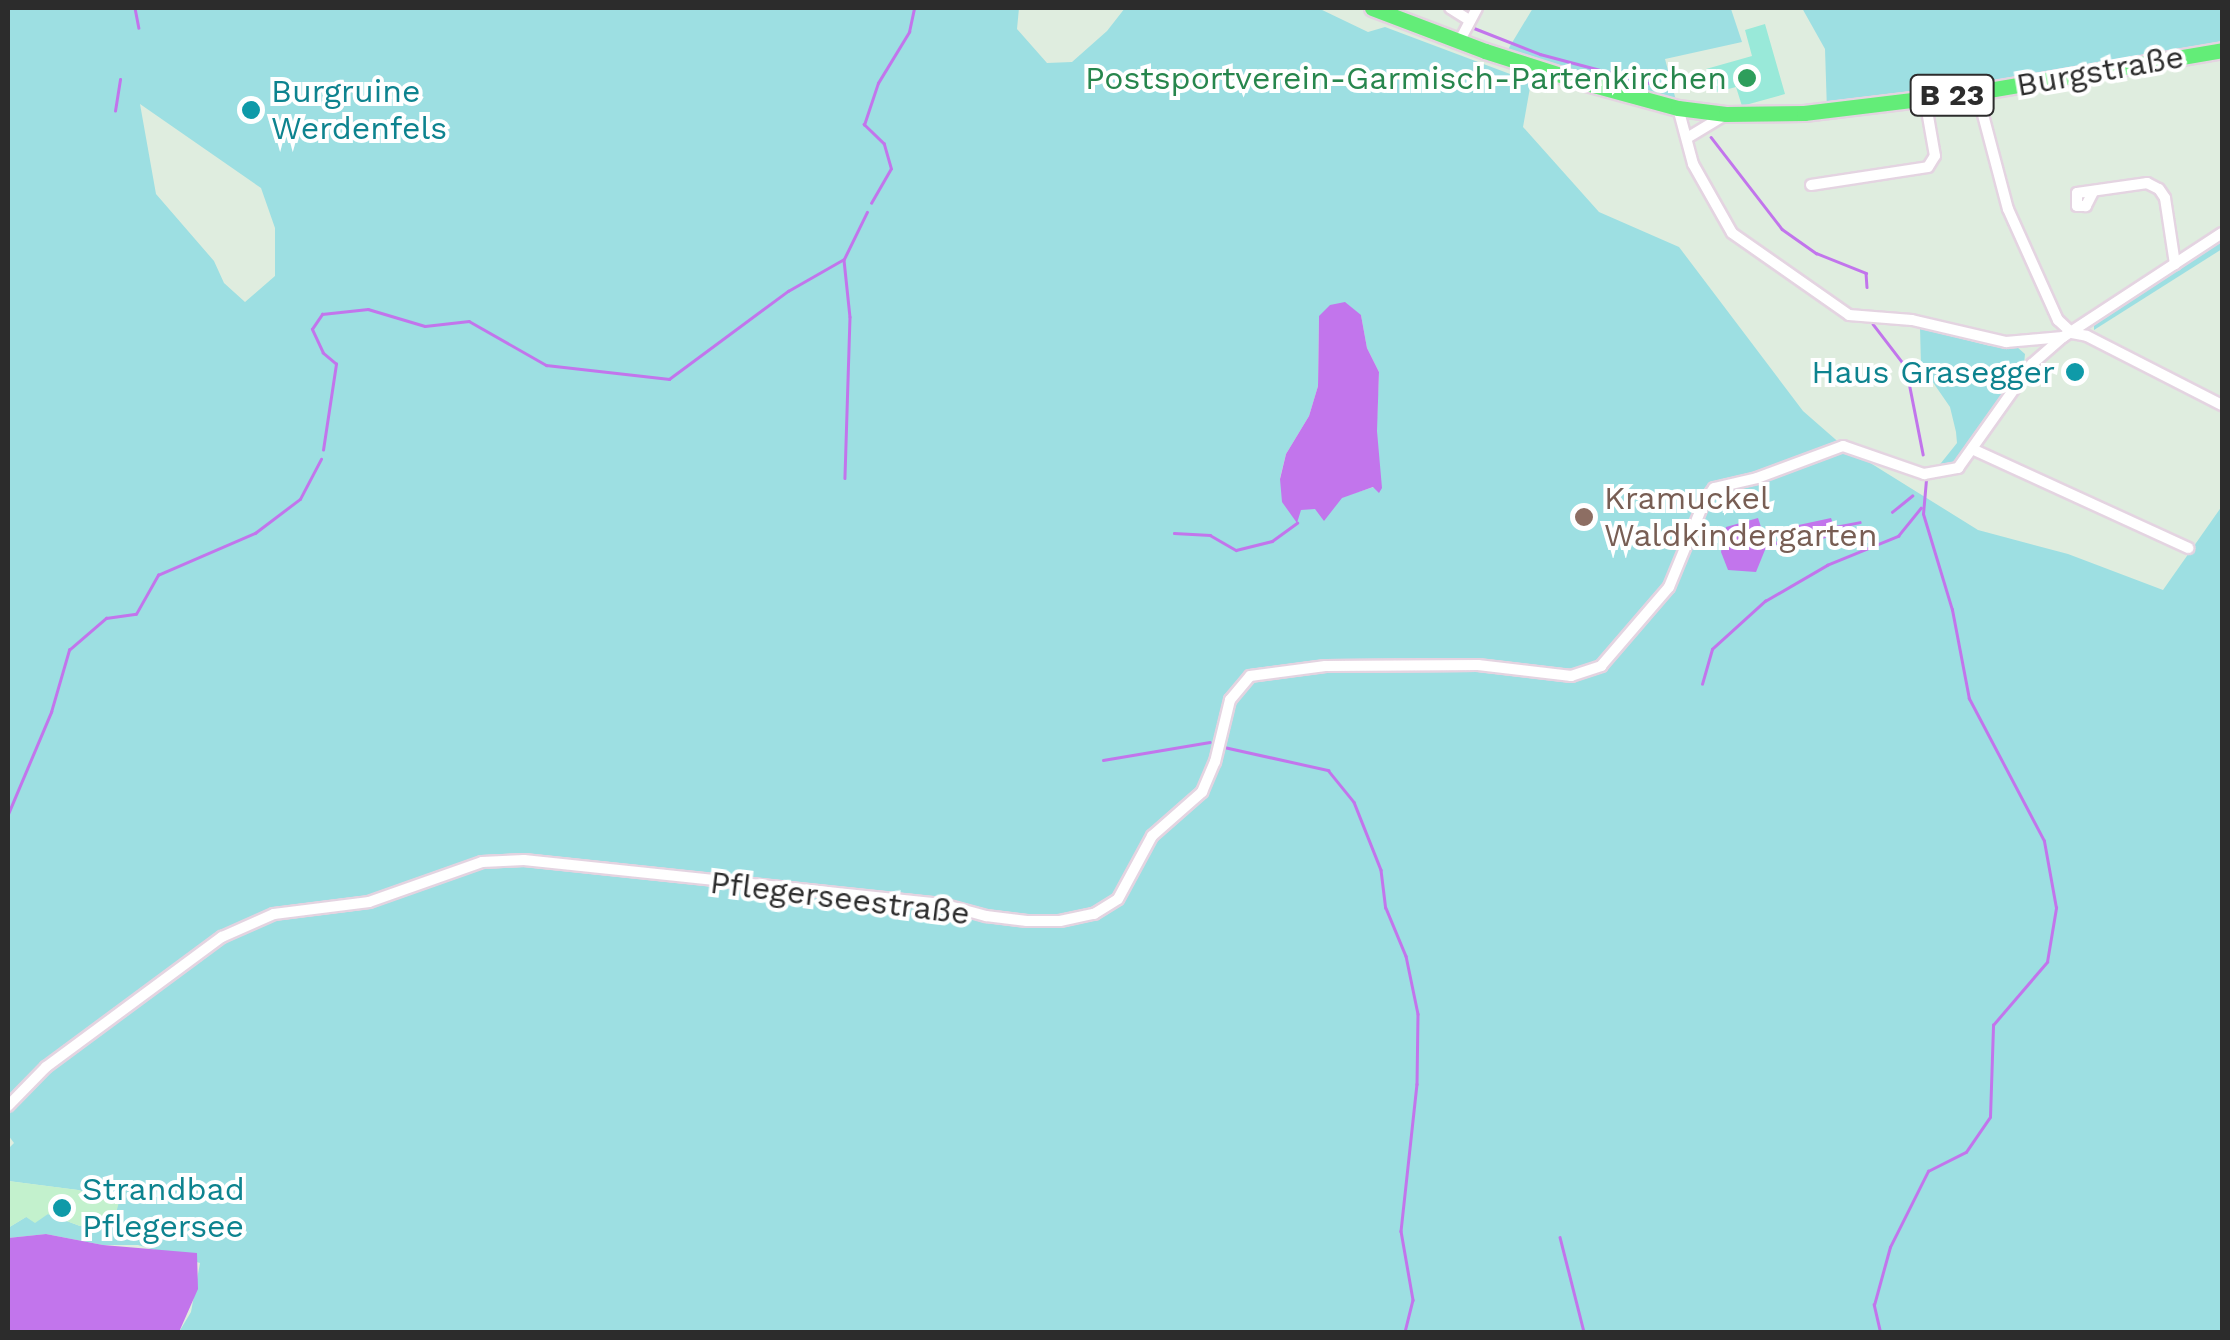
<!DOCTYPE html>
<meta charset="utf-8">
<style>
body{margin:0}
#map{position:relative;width:2230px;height:1340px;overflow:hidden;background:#dfeddf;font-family:"Work Sans",sans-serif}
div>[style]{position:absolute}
.green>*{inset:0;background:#9ddfe2}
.sand>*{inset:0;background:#c3f1cd}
.pitch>*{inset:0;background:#99e9d9}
.water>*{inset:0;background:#c275ec}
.stream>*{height:2.5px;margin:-1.25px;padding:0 1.25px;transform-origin:1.25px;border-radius:1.25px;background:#c275ec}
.roads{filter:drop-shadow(2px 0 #e4d4e1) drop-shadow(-2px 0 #e4d4e1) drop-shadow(0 2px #e4d4e1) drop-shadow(0 -2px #e4d4e1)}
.street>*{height:10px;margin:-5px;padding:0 5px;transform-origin:5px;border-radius:5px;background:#fff}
.primary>*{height:15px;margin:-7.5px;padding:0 7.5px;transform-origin:7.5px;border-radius:7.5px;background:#63ed78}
.dots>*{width:28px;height:28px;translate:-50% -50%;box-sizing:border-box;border:5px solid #fff;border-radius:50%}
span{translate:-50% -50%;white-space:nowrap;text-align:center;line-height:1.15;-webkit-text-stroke:8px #fff;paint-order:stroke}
.shield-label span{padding:2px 8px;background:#fff;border:2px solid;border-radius:8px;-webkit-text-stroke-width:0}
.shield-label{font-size:30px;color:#2c2c2c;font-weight:700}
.street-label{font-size:32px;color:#2c2c2c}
.leisure-label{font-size:32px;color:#27864d}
.right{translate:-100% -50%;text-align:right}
.culture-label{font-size:32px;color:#0d838f}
.left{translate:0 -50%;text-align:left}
.education-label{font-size:32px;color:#785e54}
.frame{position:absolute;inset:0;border:10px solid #2c2c2c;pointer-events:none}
</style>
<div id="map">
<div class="green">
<i style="clip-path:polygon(evenodd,8px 8px,1019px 8px,1017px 29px,1047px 63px,1072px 62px,1107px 31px,1125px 8px,1318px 8px,1368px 32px,1385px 27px,1531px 82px,1523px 127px,1599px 212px,1679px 247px,1803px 411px,1843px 446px,1978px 530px,2068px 554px,2163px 590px,2222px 506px,2222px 1332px,179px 1332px,191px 1312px,200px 1263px,138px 1245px,103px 1245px,46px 1234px,8px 1238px,8px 1228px,26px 1217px,48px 1214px,80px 1226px,119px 1203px,78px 1190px,8px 1181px,8px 1149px,14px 1143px,8px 1135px,8px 8px,140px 104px,261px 188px,275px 228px,275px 276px,245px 302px,224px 283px,214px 261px,156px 194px,140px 104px,8px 8px,1361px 315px,1367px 348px,1379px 372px,1374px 487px,1300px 510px,1280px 478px,1286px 454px,1309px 416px,1318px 386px,1319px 316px,1361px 315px)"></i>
<i style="clip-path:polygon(1533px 8px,1736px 8px,1731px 9px,1742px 42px,1665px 59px,1678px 108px,1507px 51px)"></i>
<i style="clip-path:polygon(1802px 8px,2222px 8px,2222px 50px,1827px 111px,1825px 49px)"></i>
<i style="clip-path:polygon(2222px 239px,2222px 249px,2094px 330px,2094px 321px)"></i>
<i style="clip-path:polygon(1920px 328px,1990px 346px,2017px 347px,2025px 354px,2024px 364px,1955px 464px,1937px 468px,1957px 443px,1956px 432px,1950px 407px,1921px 365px)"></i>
</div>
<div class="sand">
<i style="clip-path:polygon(8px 1181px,78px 1190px,119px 1202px,115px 1217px,101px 1225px,80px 1226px,48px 1214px,35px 1223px,26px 1217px,8px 1228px)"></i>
</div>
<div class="pitch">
<i style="clip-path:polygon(1765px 24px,1785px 94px,1742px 106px,1736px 87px,1713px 93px,1706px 69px,1752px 56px,1745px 30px)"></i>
</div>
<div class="water">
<i style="clip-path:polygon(1345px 302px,1361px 315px,1367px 348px,1379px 372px,1377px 431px,1382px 488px,1379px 493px,1373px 487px,1342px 498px,1324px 521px,1315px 509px,1301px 510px,1297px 523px,1282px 502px,1280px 479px,1286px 454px,1309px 416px,1318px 386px,1319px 316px,1330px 305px)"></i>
<i style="clip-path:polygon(1758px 518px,1767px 545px,1756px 572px,1728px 570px,1721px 552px,1726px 527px)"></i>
<i style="clip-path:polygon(1831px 518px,1836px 532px,1816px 543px,1796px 538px,1794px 526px)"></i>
<i style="clip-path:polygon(46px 1234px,103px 1245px,197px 1253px,198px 1289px,179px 1332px,8px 1332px,8px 1238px)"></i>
</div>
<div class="stream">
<i style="left:135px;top:8px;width:20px;rotate:79deg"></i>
<i style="left:1474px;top:28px;width:71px;rotate:21.5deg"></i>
<i style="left:1540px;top:54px;width:132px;rotate:14.9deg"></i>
<i style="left:115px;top:111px;width:32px;rotate:-81deg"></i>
<i style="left:1711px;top:137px;width:116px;rotate:52.3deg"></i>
<i style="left:1782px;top:229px;width:42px;rotate:35.2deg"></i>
<i style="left:1816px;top:253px;width:54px;rotate:21.8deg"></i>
<i style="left:1866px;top:273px;width:14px;rotate:86deg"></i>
<i style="left:871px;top:203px;width:39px;rotate:-60deg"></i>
<i style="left:891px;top:169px;width:26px;rotate:-106deg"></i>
<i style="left:884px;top:144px;width:28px;rotate:-136deg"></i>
<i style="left:864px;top:125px;width:44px;rotate:-71.6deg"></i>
<i style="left:878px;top:83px;width:60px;rotate:-58.7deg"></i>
<i style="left:909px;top:32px;width:25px;rotate:-78deg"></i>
<i style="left:844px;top:260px;width:57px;rotate:84deg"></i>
<i style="left:850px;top:317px;width:161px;rotate:91.8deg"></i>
<i style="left:1873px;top:324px;width:54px;rotate:52.5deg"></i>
<i style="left:1906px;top:367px;width:89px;rotate:78.9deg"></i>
<i style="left:323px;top:450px;width:87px;rotate:-81.4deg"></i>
<i style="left:336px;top:364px;width:17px;rotate:-140deg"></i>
<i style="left:323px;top:353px;width:26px;rotate:-115deg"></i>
<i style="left:312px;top:329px;width:18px;rotate:-56deg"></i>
<i style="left:322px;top:314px;width:46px;rotate:-6.2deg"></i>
<i style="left:368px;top:309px;width:59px;rotate:16.6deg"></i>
<i style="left:425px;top:326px;width:44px;rotate:-6.5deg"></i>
<i style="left:469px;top:321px;width:89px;rotate:29.7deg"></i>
<i style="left:546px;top:365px;width:124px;rotate:6.5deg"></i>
<i style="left:669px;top:379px;width:148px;rotate:-36.5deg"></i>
<i style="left:788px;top:291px;width:64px;rotate:-29.7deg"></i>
<i style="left:844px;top:259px;width:52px;rotate:-63.9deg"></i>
<i style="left:1892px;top:512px;width:26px;rotate:-39deg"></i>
<i style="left:1835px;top:527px;width:25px;rotate:-11deg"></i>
<i style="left:1174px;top:533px;width:36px;rotate:3deg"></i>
<i style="left:1210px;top:535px;width:30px;rotate:30deg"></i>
<i style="left:1236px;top:550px;width:37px;rotate:-14deg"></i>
<i style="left:1272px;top:541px;width:31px;rotate:-36deg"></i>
<i style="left:1767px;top:545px;width:30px;rotate:-14deg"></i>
<i style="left:1702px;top:684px;width:36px;rotate:-74deg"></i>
<i style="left:1712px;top:649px;width:72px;rotate:-42.2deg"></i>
<i style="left:1765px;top:601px;width:72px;rotate:-30.1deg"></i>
<i style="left:1827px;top:565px;width:77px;rotate:-22.2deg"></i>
<i style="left:1898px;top:536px;width:36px;rotate:-51deg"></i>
<i style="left:1224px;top:747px;width:107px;rotate:12.5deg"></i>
<i style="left:1328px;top:770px;width:41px;rotate:50.9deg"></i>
<i style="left:1354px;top:802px;width:73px;rotate:68.3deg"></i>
<i style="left:1381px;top:870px;width:38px;rotate:83deg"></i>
<i style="left:1386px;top:908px;width:52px;rotate:67.4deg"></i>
<i style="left:1406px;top:956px;width:59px;rotate:78.3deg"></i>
<i style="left:1418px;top:1014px;width:70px;rotate:90.8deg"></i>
<i style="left:1417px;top:1084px;width:148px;rotate:96.2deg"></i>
<i style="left:1401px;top:1231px;width:70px;rotate:80.1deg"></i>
<i style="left:1413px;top:1300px;width:33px;rotate:104deg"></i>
<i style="left:1103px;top:760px;width:108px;rotate:-9.6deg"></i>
<i style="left:8px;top:814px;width:111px;rotate:-67.1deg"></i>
<i style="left:51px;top:712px;width:65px;rotate:-73.8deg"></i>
<i style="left:69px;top:650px;width:49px;rotate:-40.9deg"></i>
<i style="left:106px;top:618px;width:30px;rotate:-8deg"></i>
<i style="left:136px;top:614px;width:45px;rotate:-60.6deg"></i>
<i style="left:158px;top:575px;width:106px;rotate:-23.4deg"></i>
<i style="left:255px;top:533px;width:56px;rotate:-37.1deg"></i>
<i style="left:300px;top:499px;width:45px;rotate:-62.3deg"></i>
<i style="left:1560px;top:1237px;width:98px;rotate:75.8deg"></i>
<i style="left:1880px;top:1332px;width:28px;rotate:-103deg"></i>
<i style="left:1874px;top:1305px;width:60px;rotate:-74.6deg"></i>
<i style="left:1890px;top:1247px;width:85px;rotate:-63.4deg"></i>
<i style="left:1928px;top:1171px;width:42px;rotate:-26.6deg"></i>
<i style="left:1966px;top:1152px;width:42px;rotate:-55.6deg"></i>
<i style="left:1990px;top:1117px;width:92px;rotate:-88.1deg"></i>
<i style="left:1993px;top:1025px;width:83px;rotate:-49.4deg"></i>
<i style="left:2047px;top:962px;width:55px;rotate:-80.5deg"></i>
<i style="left:2056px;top:908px;width:68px;rotate:-100.2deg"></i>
<i style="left:2044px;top:841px;width:161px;rotate:-117.8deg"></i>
<i style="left:1969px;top:699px;width:91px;rotate:-100.8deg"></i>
<i style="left:1952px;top:610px;width:100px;rotate:-106.8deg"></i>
<i style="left:1923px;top:514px;width:35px;rotate:-85deg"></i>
</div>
<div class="roads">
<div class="street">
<i style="left:1450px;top:8px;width:22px;rotate:32deg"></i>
<i style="left:1459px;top:42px;width:38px;rotate:-62deg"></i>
<i style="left:1977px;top:92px;width:121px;rotate:75.2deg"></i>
<i style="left:2008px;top:209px;width:122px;rotate:65.8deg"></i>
<i style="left:2058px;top:320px;width:19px;rotate:43deg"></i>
<i style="left:2072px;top:333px;width:15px;rotate:11deg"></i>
<i style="left:2087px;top:336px;width:152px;rotate:27.1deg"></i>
<i style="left:1678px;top:108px;width:58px;rotate:75deg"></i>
<i style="left:1693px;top:164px;width:79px;rotate:60.5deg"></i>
<i style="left:1732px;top:233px;width:143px;rotate:35deg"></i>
<i style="left:1849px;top:315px;width:63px;rotate:4.5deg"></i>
<i style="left:1912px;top:320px;width:97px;rotate:13.2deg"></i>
<i style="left:2006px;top:342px;width:57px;rotate:-5deg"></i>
<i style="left:2063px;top:337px;width:190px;rotate:-33.2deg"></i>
<i style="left:1687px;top:138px;width:44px;rotate:-31.2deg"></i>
<i style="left:1811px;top:185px;width:118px;rotate:-8.7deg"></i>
<i style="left:1928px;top:167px;width:13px;rotate:-58deg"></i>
<i style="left:1935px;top:156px;width:58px;rotate:-100deg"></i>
<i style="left:2093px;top:192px;width:16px;rotate:117deg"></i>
<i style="left:2086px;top:206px;width:9px;rotate:180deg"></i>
<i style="left:2077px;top:206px;width:13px;rotate:-90deg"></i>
<i style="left:2077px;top:193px;width:71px;rotate:-8.1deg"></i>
<i style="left:2147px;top:183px;width:13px;rotate:27deg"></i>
<i style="left:2159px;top:189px;width:11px;rotate:56deg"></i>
<i style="left:2165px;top:198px;width:67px;rotate:81.4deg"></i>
<i style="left:1972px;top:449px;width:238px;rotate:24.6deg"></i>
<i style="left:8px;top:1106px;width:54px;rotate:-45.7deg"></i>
<i style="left:46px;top:1067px;width:219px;rotate:-36.5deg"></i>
<i style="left:222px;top:937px;width:57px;rotate:-23.9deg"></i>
<i style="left:274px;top:914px;width:96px;rotate:-7.2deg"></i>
<i style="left:369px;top:902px;width:120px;rotate:-19.5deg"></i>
<i style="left:482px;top:862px;width:42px;rotate:-2.7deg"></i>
<i style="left:524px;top:860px;width:420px;rotate:6deg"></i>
<i style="left:942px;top:904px;width:46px;rotate:15.3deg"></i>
<i style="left:986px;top:916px;width:41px;rotate:7deg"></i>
<i style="left:1027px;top:921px;width:33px"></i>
<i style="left:1060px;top:921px;width:35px;rotate:-12deg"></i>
<i style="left:1094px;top:914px;width:28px;rotate:-32deg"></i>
<i style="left:1118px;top:899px;width:72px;rotate:-61.6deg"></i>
<i style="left:1152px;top:836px;width:67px;rotate:-41.3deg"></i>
<i style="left:1202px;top:792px;width:33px;rotate:-67deg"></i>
<i style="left:1215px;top:762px;width:64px;rotate:-76.4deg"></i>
<i style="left:1230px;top:700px;width:31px;rotate:-50deg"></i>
<i style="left:1250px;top:676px;width:76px;rotate:-7.6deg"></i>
<i style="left:1325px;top:666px;width:153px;rotate:-0.4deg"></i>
<i style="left:1478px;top:665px;width:94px;rotate:6.7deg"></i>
<i style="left:1571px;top:676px;width:32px;rotate:-18deg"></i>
<i style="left:1601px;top:666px;width:104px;rotate:-49.3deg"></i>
<i style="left:1669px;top:587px;width:92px;rotate:-67.6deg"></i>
<i style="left:1704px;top:502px;width:17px;rotate:-54deg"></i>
<i style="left:1714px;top:488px;width:44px;rotate:-13.1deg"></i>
<i style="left:1757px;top:478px;width:92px;rotate:-20.4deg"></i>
<i style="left:1843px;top:446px;width:86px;rotate:19.1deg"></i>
<i style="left:1924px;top:474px;width:35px;rotate:-10deg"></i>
<i style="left:1958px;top:468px;width:128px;rotate:-54.6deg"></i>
<i style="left:2032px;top:364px;width:41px;rotate:-41.1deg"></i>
</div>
<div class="primary">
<i style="left:1372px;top:8px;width:121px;rotate:20.8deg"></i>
<i style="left:1485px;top:51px;width:106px;rotate:17.6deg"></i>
<i style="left:1586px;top:83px;width:95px;rotate:15.2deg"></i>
<i style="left:1678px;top:108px;width:48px;rotate:7.1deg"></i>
<i style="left:1726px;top:114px;width:78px;rotate:-0.7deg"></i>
<i style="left:1804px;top:113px;width:174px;rotate:-6.9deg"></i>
<i style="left:1977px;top:92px;width:249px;rotate:-9.7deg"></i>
</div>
</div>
<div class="dots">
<i style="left:1747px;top:78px;background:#2e9e5b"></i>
<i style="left:251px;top:110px;background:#0f9aa8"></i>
<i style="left:2075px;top:372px;background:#0f9aa8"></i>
<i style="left:1584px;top:517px;background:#8d6e63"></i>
<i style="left:62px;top:1208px;background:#0f9aa8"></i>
</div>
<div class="shield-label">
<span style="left:1952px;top:95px">B 23</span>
</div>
<div class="street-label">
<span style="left:2100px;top:71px;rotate:-10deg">Burgstraße</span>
<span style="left:840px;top:898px;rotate:7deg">Pflegerseestraße</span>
</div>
<div class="leisure-label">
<span class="right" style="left:1727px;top:78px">Postsportverein-Garmisch-Partenkirchen</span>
</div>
<div class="culture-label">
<span class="left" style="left:271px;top:110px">Burgruine<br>Werdenfels</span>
<span class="right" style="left:2055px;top:372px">Haus Grasegger</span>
<span class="left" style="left:82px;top:1208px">Strandbad<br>Pflegersee</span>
</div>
<div class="education-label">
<span class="left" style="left:1604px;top:517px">Kramuckel<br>Waldkindergarten</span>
</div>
<div class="frame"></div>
</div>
